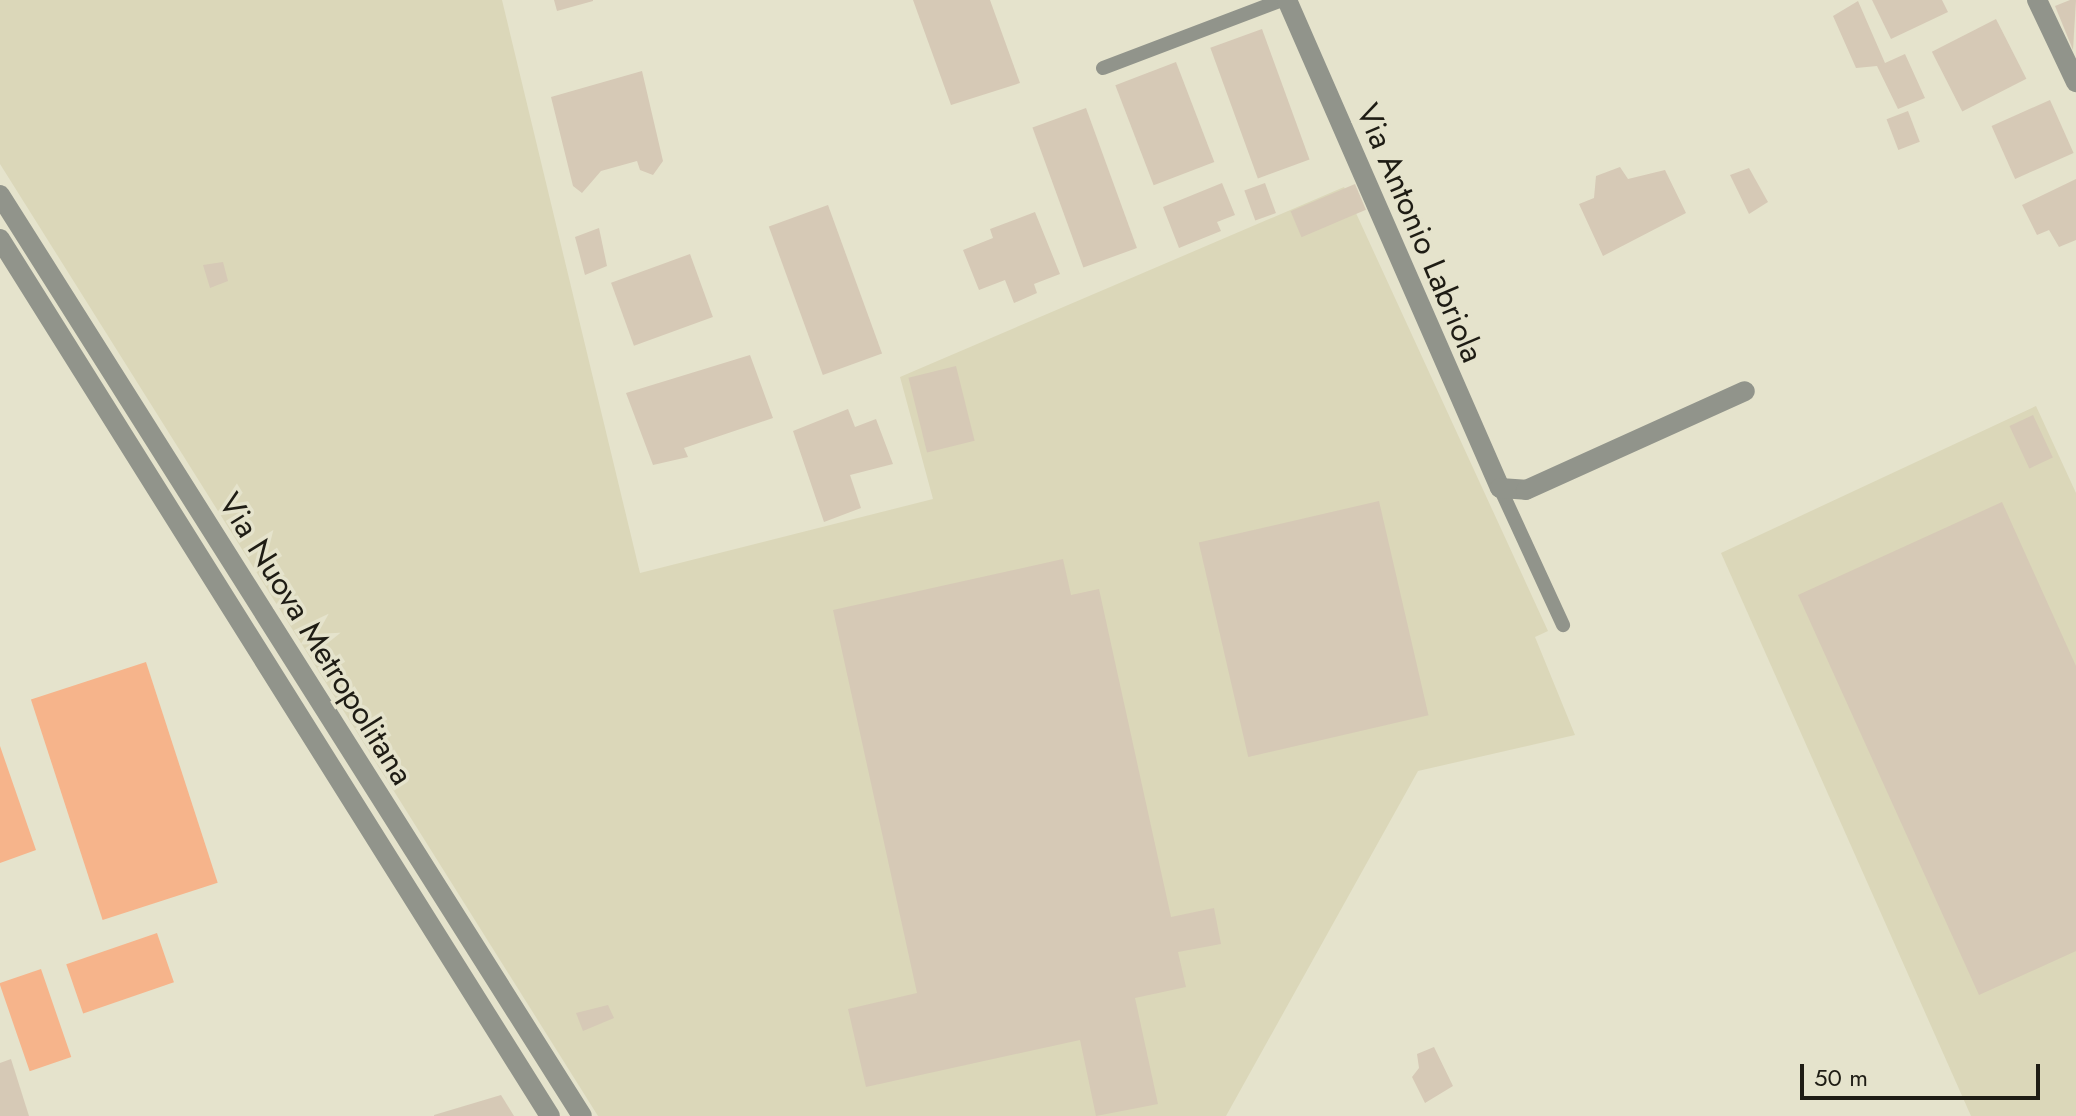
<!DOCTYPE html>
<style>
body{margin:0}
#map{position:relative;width:2076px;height:1116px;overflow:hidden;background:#e5e3cc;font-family:Jost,sans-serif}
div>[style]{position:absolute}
.built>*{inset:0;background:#dbd7b9}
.green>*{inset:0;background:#f6b48b;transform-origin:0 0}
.building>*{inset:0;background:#d6c9b6;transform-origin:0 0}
.service>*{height:14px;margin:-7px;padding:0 7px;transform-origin:7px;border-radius:7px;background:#91948b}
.minor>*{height:20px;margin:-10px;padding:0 10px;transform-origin:10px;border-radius:10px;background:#91948b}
.tertiary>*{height:20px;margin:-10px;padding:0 10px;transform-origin:10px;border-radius:10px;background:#91948b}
span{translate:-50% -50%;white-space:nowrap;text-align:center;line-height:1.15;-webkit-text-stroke:7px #e5e3cc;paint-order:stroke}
.street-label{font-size:32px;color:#1e1c14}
.scale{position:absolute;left:1800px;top:1064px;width:240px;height:36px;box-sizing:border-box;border:4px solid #1e1c14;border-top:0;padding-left:10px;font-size:24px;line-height:28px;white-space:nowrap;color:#1e1c14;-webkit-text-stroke:6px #e5e3cc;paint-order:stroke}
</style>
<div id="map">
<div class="built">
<i style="clip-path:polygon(0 0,502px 0,640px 573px,933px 499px,900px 377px,1344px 187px,1548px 631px,1535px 637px,1575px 735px,1418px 771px,1226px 1116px,598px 1116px,0 164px)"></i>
<i style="clip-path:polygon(2036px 406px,2076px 493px,2076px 1116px,1971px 1116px,1721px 553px)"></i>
</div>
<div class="green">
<i style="left:146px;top:662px;width:232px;height:121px;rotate:72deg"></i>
<i style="clip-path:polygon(0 746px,36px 850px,0 863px)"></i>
<i style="left:157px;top:933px;width:52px;height:96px;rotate:71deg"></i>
<i style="left:41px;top:969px;width:93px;height:44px;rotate:71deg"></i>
</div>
<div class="building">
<i style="clip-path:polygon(554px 0,593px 0,593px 1px,557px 11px)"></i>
<i style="clip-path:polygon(913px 0,990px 0,1020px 83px,951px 105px)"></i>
<i style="clip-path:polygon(1872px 0,1942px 0,1948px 12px,1891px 39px)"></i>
<i style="clip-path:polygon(2070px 0,2076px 0,2073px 50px,2055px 6px)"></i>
<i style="clip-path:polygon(1858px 1px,1885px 63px,1905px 54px,1925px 98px,1898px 109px,1877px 66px,1856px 68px,1833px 16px)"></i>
<i style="left:1996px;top:19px;width:67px;height:72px;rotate:63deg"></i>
<i style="left:1262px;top:29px;width:139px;height:55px;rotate:70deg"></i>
<i style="left:1176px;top:62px;width:107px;height:65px;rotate:69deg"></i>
<i style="clip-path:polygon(642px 71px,663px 161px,653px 175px,640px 170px,637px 161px,601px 171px,582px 193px,573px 186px,551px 97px)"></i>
<i style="left:2050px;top:100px;width:58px;height:64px;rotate:66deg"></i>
<i style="left:1086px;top:108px;width:149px;height:57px;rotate:70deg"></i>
<i style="left:1908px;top:111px;width:33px;height:23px;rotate:69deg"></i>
<i style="clip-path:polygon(1620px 167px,1628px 179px,1665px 170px,1686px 213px,1603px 256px,1579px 204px,1594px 198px,1596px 176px)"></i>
<i style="clip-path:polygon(1749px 168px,1768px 202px,1749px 214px,1730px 175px)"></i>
<i style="clip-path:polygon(2076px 179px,2076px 240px,2059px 247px,2049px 230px,2037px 235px,2022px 205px)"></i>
<i style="clip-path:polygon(1222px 183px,1235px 215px,1217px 222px,1221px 231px,1179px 248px,1163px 207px)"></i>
<i style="left:1265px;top:183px;width:32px;height:22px;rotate:70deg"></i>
<i style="left:1355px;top:184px;width:28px;height:70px;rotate:67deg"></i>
<i style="left:828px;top:205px;width:158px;height:63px;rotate:70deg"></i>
<i style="clip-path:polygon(1035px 212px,1060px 274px,1034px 284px,1037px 293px,1014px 303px,1005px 280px,979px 290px,963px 250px,993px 238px,990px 229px)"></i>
<i style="clip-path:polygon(599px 228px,607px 266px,585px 275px,575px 237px)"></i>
<i style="left:690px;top:254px;width:67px;height:84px;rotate:70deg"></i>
<i style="clip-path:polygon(223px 262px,228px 281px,210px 288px,203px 265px)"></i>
<i style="clip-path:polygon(750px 355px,773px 418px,684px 448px,688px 457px,653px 465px,626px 393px)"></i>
<i style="left:956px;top:366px;width:77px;height:49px;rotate:76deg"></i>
<i style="clip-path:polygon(848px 409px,855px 427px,876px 419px,893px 464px,850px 475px,861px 508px,824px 522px,793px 431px)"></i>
<i style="left:2033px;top:415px;width:47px;height:26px;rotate:65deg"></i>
<i style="left:1379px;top:501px;width:220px;height:185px;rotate:77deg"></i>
<i style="clip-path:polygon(2002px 502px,2076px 666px,2076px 951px,1979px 995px,1798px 595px)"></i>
<i style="clip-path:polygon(1063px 559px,1071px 595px,1099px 589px,1171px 917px,1214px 908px,1221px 944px,1178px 952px,1186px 987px,1135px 998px,1158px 1104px,1096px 1116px,1080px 1040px,866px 1087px,848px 1009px,917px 993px,833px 610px)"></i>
<i style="clip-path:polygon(608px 1005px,614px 1018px,583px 1031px,576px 1013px)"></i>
<i style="clip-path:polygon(1434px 1047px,1453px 1086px,1425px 1103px,1412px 1077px,1419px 1068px,1417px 1054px)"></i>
<i style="clip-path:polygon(11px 1059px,29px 1116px,0 1116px,0 1063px)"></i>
<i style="clip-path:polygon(501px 1095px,514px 1116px,434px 1116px,434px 1115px)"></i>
</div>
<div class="service">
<i style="left:1103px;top:68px;width:191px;rotate:-20.8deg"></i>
<i style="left:1500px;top:488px;width:151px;rotate:65.3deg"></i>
</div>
<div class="minor">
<i style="left:1287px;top:0;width:532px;rotate:66.42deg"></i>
<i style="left:1500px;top:488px;width:26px;rotate:4deg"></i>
<i style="left:1526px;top:490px;width:240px;rotate:-24.3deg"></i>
<i style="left:2037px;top:0;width:91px;rotate:64.6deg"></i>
</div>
<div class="tertiary">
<i style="left:0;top:195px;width:1089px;rotate:57.71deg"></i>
<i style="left:0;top:239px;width:1035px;rotate:57.91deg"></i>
</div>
<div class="street-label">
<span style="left:1420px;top:233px;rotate:67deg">Via Antonio Labriola</span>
<span style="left:316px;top:639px;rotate:58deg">Via Nuova Metropolitana</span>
</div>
<div class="scale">50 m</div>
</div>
